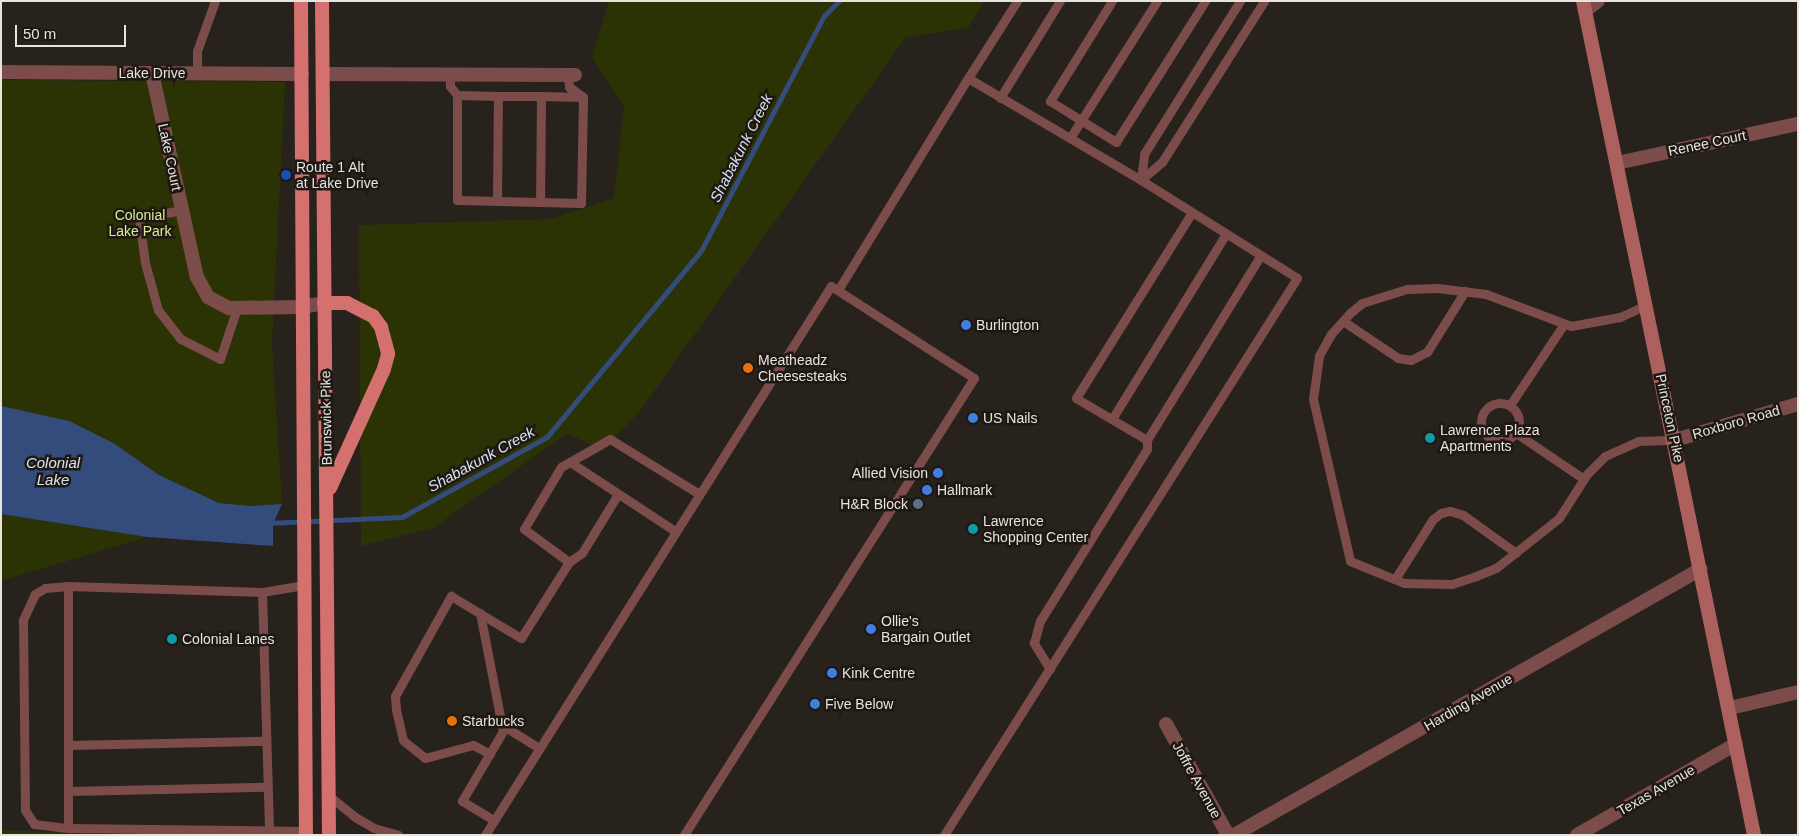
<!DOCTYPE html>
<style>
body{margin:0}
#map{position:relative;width:1799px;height:836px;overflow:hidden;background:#27221c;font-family:Helvetica,sans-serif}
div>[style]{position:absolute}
.green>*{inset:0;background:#2b3305}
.water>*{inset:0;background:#344c7c}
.stream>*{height:4.5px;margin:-2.25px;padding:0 2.25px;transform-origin:2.25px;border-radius:2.25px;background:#344c7c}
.service>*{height:9px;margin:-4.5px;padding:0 4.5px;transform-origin:4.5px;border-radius:4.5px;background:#7c4c4a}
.service>.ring{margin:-4.5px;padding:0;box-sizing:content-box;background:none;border:9px solid #7c4c4a;border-radius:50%}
.minor>*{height:14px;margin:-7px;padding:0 7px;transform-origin:7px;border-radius:7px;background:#7c4c4a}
.secondary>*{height:14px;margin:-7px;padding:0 7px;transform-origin:7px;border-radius:7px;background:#ad615f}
.primary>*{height:14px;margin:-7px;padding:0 7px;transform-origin:7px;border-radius:7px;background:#d4716f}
.dots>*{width:14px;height:14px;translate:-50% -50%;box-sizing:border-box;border:2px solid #1e1813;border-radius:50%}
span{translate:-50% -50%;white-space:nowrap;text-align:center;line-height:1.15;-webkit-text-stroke:5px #1e1813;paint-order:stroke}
.street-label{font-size:14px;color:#e7e3df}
.poi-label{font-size:14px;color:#e7e3df}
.left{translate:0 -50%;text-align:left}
.right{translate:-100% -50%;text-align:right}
.park-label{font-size:14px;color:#d8ee95}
.water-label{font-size:15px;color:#dae2f2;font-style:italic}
.frame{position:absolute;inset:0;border:2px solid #e7e3df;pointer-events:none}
.scale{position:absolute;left:15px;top:25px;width:111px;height:22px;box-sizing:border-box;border:2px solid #e7e3df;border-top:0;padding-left:6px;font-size:15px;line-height:18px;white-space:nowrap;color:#e7e3df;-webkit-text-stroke:4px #1e1813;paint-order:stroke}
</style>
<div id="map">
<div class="green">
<i style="clip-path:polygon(609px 1px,985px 1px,968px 28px,906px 37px,640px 411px,602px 451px,568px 433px,433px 528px,361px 546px,359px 225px,550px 219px,614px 198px,624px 106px,592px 57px)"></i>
<i style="clip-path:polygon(1px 80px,285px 82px,272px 344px,282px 504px,251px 506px,219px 503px,159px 475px,115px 444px,1px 406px)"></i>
<i style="clip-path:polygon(1px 514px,147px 537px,1px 581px)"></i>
<i style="clip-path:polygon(1px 830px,132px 835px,1px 835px)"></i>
</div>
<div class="water">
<i style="clip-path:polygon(1px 406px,69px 421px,115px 444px,159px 475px,219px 503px,251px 506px,282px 504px,273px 524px,273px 546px,147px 537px,1px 514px)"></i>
</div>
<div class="stream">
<i style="left:267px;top:523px;width:135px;rotate:-2.5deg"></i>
<i style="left:402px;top:517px;width:166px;rotate:-28.9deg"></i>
<i style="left:547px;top:437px;width:241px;rotate:-50.4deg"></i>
<i style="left:701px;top:251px;width:265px;rotate:-62.4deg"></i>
<i style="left:824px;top:16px;width:21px;rotate:-45deg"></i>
</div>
<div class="service">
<i style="left:1112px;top:1px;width:118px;rotate:121.8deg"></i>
<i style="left:1050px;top:101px;width:78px;rotate:31.8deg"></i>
<i style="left:1116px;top:142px;width:167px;rotate:-57.7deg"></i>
<i style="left:197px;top:73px;width:22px;rotate:-90deg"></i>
<i style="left:197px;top:51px;width:53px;rotate:-70.2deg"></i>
<i style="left:450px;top:75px;width:11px;rotate:90deg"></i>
<i style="left:450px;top:86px;width:11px;rotate:52deg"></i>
<i style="left:457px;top:95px;width:105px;rotate:90deg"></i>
<i style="left:457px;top:200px;width:124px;rotate:1.4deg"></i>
<i style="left:581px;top:203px;width:106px;rotate:-88.9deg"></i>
<i style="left:583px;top:97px;width:17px;rotate:-144deg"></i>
<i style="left:569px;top:87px;width:12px;rotate:-95deg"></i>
<i style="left:968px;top:78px;width:91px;rotate:-57.5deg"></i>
<i style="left:457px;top:95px;width:41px;rotate:1.4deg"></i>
<i style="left:541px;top:96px;width:42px;rotate:1.4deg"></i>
<i style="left:1000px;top:98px;width:114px;rotate:-58.3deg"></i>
<i style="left:1070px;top:138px;width:162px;rotate:-57.6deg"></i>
<i style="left:1141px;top:180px;width:28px;rotate:-41deg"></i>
<i style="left:1162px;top:162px;width:191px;rotate:-57.6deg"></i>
<i style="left:1141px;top:180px;width:26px;rotate:-83deg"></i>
<i style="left:1144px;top:154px;width:181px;rotate:-57.9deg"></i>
<i style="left:497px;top:201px;width:105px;rotate:-89.5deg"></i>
<i style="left:498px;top:96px;width:43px"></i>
<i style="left:541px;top:96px;width:105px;rotate:90.5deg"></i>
<i style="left:182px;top:210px;width:44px;rotate:169.5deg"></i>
<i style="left:139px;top:218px;width:45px;rotate:82.4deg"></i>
<i style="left:145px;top:263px;width:49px;rotate:74.5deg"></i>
<i style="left:158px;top:310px;width:37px;rotate:52deg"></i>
<i style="left:181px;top:339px;width:44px;rotate:27.1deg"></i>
<i style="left:220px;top:359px;width:54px;rotate:-71.6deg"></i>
<i style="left:838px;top:290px;width:249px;rotate:-58.5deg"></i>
<i style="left:968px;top:78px;width:201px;rotate:30.5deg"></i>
<i style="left:1141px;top:180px;width:184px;rotate:32.1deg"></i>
<i style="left:1297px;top:278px;width:659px;rotate:122.36deg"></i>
<i style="left:1646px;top:305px;width:29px;rotate:155deg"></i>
<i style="left:1620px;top:317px;width:50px;rotate:169.6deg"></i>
<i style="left:1571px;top:326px;width:91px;rotate:-159.4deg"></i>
<i style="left:1486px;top:294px;width:49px;rotate:-173deg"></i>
<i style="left:1437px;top:288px;width:30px;rotate:178deg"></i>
<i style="left:1407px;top:289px;width:47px;rotate:162.7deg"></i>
<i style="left:1362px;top:303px;width:16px;rotate:140deg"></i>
<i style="left:1350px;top:313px;width:28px;rotate:132deg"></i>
<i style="left:1331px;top:334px;width:25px;rotate:119deg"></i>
<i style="left:1319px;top:356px;width:43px;rotate:97.9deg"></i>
<i style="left:1313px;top:399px;width:166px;rotate:77.1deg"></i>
<i style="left:1350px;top:561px;width:58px;rotate:22.2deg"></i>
<i style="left:1404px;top:583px;width:48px;rotate:1.2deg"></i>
<i style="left:1452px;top:584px;width:25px;rotate:-18deg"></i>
<i style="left:1476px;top:576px;width:22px;rotate:-22deg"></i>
<i style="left:1496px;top:568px;width:80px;rotate:-38.4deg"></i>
<i style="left:1559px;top:518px;width:52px;rotate:-57.5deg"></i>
<i style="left:1587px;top:474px;width:25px;rotate:-45deg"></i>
<i style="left:1605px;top:456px;width:36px;rotate:-24deg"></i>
<i style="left:1638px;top:441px;width:37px;rotate:-2deg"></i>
<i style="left:1343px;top:321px;width:66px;rotate:33.9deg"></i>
<i style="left:1398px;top:358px;width:13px;rotate:9deg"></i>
<i style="left:1411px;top:360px;width:18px;rotate:-27deg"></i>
<i style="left:1427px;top:352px;width:72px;rotate:-58.1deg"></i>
<i class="ring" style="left:1481px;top:403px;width:29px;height:29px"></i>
<i style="left:1510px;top:405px;width:97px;rotate:-56.3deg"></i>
<i style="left:1112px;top:419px;width:216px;rotate:-58.4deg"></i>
<i style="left:1516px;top:433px;width:82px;rotate:34.1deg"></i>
<i style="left:1147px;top:440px;width:82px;rotate:-149.4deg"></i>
<i style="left:1076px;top:398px;width:217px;rotate:-58deg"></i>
<i style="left:570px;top:462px;width:126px;rotate:33.3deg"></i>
<i style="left:569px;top:562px;width:16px;rotate:-35deg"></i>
<i style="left:582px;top:553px;width:69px;rotate:-58.6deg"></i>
<i style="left:1395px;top:579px;width:71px;rotate:-57.7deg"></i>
<i style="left:1433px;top:519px;width:10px;rotate:-37deg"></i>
<i style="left:1441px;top:513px;width:9px;rotate:-13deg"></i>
<i style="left:1450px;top:511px;width:14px;rotate:17deg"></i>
<i style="left:1463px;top:515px;width:65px;rotate:35.6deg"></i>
<i style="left:304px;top:585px;width:43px;rotate:170.5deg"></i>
<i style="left:262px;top:592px;width:194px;rotate:-178.2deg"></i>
<i style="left:68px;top:586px;width:242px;rotate:90deg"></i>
<i style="left:68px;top:828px;width:238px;rotate:0.7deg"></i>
<i style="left:68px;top:586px;width:23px;rotate:175deg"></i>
<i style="left:45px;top:588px;width:12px;rotate:149deg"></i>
<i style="left:35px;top:594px;width:29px;rotate:115deg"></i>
<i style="left:23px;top:620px;width:190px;rotate:89.4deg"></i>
<i style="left:25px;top:810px;width:17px;rotate:57deg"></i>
<i style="left:34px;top:824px;width:34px;rotate:7deg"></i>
<i style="left:262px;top:592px;width:239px;rotate:88.3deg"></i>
<i style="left:480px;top:613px;width:120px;rotate:79deg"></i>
<i style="left:503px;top:731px;width:81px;rotate:120.4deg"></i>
<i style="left:462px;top:801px;width:37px;rotate:31deg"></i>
<i style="left:1050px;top:669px;width:31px;rotate:-122deg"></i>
<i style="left:1034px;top:643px;width:23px;rotate:-75deg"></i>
<i style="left:1040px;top:621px;width:203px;rotate:-58.1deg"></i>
<i style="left:1147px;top:449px;width:9px;rotate:-90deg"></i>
<i style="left:1147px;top:440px;width:216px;rotate:-58.4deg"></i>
<i style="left:502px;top:725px;width:44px;rotate:31.9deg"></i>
<i style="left:68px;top:745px;width:198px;rotate:-1.2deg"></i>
<i style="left:490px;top:754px;width:19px;rotate:-152deg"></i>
<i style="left:473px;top:745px;width:50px;rotate:164.8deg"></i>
<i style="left:425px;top:758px;width:28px;rotate:-141deg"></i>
<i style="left:403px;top:740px;width:31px;rotate:-103deg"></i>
<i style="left:396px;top:710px;width:14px;rotate:-94deg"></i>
<i style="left:395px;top:696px;width:115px;rotate:-60.8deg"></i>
<i style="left:451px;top:596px;width:82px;rotate:31deg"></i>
<i style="left:521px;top:638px;width:90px;rotate:-57.7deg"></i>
<i style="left:569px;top:562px;width:56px;rotate:-143.7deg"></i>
<i style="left:524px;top:529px;width:72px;rotate:-59.2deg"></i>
<i style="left:561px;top:467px;width:56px;rotate:-29.7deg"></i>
<i style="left:610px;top:439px;width:105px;rotate:31.7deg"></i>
<i style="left:68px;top:791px;width:199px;rotate:-1.2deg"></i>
<i style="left:328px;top:795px;width:35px;rotate:39deg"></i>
<i style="left:355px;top:817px;width:22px;rotate:30deg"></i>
<i style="left:374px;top:828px;width:25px;rotate:16deg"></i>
<i style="left:485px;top:835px;width:649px;rotate:-57.78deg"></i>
<i style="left:831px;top:286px;width:170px;rotate:32.8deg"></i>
<i style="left:974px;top:378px;width:541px;rotate:122.4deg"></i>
</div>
<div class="minor">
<i style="left:1585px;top:11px;width:16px;rotate:-38deg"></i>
<i style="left:1px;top:72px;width:301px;rotate:0.4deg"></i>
<i style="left:152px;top:73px;width:209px;rotate:77.6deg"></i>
<i style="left:197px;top:277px;width:23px;rotate:61deg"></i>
<i style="left:208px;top:297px;width:24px;rotate:28deg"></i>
<i style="left:229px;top:308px;width:73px;rotate:-0.8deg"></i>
<i style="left:302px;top:307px;width:22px;rotate:-10deg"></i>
<i style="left:323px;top:74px;width:252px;rotate:0.2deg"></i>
<i style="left:1617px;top:163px;width:185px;rotate:-12.2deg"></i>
<i style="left:1675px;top:440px;width:128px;rotate:-16.3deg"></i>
<i style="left:1730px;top:708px;width:70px;rotate:-13.2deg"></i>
<i style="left:1166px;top:724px;width:127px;rotate:60.8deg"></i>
<i style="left:1234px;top:835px;width:537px;rotate:-29.67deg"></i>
<i style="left:1577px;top:835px;width:183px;rotate:-29.8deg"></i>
</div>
<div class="secondary">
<i style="left:1583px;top:1px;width:851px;rotate:78.41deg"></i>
</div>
<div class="primary">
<i style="left:301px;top:1px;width:834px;rotate:89.66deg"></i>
<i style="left:322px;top:1px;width:834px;rotate:89.52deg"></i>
<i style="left:324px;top:303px;width:23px"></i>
<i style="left:347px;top:303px;width:29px;rotate:27deg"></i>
<i style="left:373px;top:316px;width:14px;rotate:54deg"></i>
<i style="left:381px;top:327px;width:28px;rotate:75deg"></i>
<i style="left:388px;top:354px;width:16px;rotate:105deg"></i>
<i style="left:384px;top:369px;width:131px;rotate:114.4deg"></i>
</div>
<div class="dots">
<i style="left:286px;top:175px;background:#1a4fb4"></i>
<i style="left:966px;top:325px;background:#3f7fe0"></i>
<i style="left:748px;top:368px;background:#e8710a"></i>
<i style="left:973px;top:418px;background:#3f7fe0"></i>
<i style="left:1430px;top:438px;background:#0f9aa8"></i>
<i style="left:938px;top:473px;background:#3f7fe0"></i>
<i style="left:927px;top:490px;background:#3f7fe0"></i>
<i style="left:918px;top:504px;background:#5c6f8a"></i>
<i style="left:973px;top:529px;background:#0f9aa8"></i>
<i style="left:871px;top:629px;background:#3f7fe0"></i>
<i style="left:172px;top:639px;background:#0f9aa8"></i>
<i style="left:832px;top:673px;background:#3f7fe0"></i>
<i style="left:815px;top:704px;background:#3f7fe0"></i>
<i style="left:452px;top:721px;background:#e8710a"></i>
</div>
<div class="street-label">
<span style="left:152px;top:73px">Lake Drive</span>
<span style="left:1707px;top:143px;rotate:-12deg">Renee Court</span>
<span style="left:170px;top:157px;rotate:78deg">Lake Court</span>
<span style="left:326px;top:418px;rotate:-91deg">Brunswick Pike</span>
<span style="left:1670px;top:418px;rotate:78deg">Princeton Pike</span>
<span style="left:1736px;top:422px;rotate:-16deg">Roxboro Road</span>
<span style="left:1468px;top:702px;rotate:-30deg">Harding Avenue</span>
<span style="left:1197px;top:780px;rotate:61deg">Joffre Avenue</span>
<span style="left:1656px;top:790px;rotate:-30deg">Texas Avenue</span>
</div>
<div class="poi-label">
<span class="left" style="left:296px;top:175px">Route 1 Alt<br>at Lake Drive</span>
<span class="left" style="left:976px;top:325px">Burlington</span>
<span class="left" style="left:758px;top:368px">Meatheadz<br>Cheesesteaks</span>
<span class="left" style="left:983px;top:418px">US Nails</span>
<span class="left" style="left:1440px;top:438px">Lawrence Plaza<br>Apartments</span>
<span class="right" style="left:928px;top:473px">Allied Vision</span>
<span class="left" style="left:937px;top:490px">Hallmark</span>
<span class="right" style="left:908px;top:504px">H&amp;R Block</span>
<span class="left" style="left:983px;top:529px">Lawrence<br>Shopping Center</span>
<span class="left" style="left:881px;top:629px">Ollie's<br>Bargain Outlet</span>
<span class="left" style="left:182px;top:639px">Colonial Lanes</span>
<span class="left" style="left:842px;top:673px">Kink Centre</span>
<span class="left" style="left:825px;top:704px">Five Below</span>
<span class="left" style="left:462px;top:721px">Starbucks</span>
</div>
<div class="park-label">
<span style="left:140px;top:223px">Colonial<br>Lake Park</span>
</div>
<div class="water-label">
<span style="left:741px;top:148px;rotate:-63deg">Shabakunk Creek</span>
<span style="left:481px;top:459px;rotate:-29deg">Shabakunk Creek</span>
<span style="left:53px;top:471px">Colonial<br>Lake</span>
</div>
<div class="frame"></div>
<div class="scale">50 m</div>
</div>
